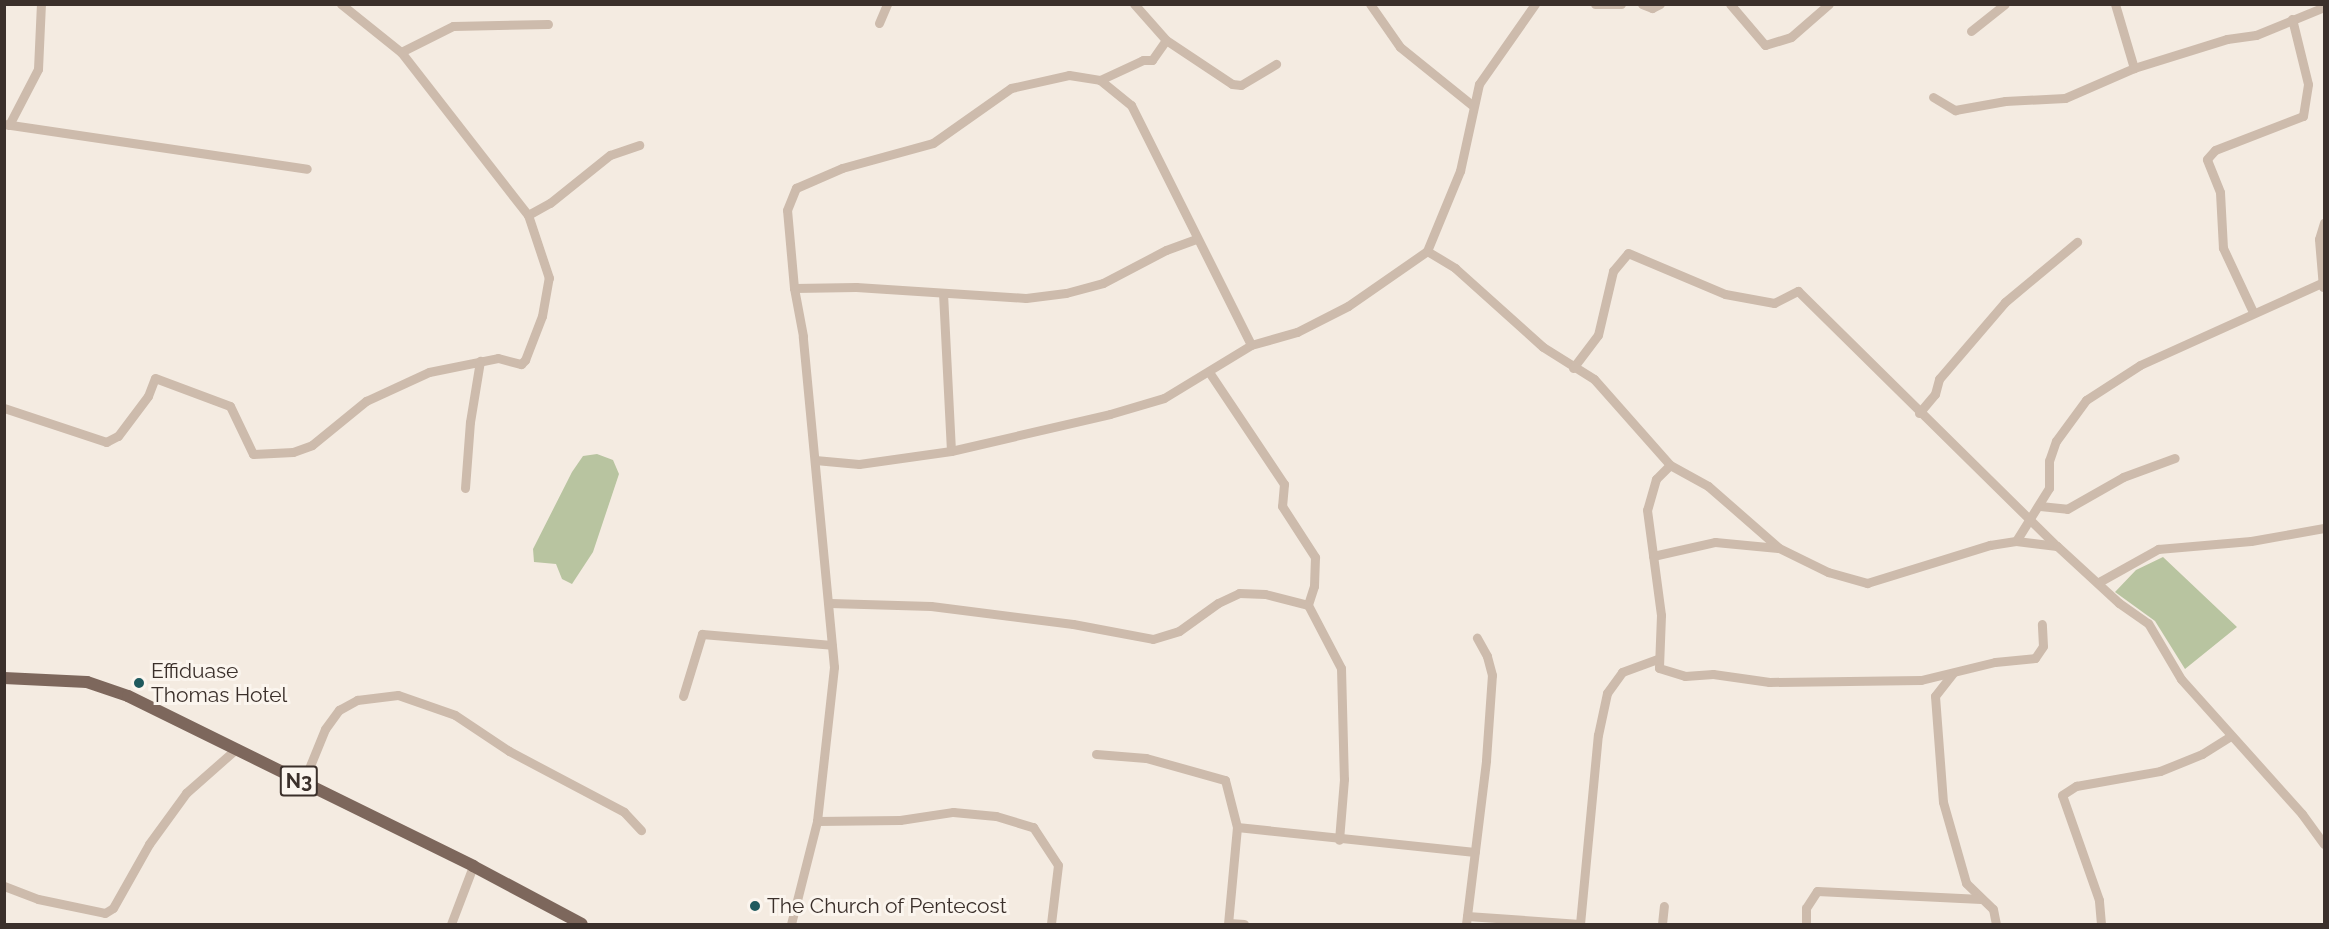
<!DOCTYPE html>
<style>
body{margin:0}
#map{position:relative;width:2329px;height:929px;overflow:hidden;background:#f4ebe1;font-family:Raleway,sans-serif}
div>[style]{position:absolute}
.green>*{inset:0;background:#b8c4a0}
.minor>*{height:9px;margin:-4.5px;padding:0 4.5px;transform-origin:4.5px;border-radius:4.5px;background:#cdbbac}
.major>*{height:12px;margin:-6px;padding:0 6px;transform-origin:6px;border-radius:6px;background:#7d675c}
.dots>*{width:16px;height:16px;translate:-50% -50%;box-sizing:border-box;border:3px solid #fbf5ee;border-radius:50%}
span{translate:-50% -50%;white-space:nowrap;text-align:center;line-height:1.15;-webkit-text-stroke:6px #fbf5ee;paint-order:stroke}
.shield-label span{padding:2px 4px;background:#fbf5ee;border:2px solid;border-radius:4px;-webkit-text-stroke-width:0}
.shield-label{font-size:20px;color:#3b302b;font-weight:700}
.poi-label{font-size:21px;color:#3b302b}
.left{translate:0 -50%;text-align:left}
.frame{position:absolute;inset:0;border:6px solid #3b302b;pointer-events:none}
</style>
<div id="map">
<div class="green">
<i style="clip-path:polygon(597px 454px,613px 460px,619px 474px,593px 552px,572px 584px,562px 579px,556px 564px,534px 562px,533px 549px,572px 472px,583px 456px)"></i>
<i style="clip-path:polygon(2163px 557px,2237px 627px,2185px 669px,2155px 621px,2115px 592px,2136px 570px)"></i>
</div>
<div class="minor">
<i style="left:341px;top:4px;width:77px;rotate:38.7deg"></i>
<i style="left:401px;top:52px;width:207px;rotate:52.1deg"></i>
<i style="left:528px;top:215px;width:25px;rotate:-29deg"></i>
<i style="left:550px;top:203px;width:77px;rotate:-38.7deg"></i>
<i style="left:610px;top:155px;width:31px;rotate:-19deg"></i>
<i style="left:1370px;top:4px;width:52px;rotate:55.1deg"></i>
<i style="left:1400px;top:47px;width:92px;rotate:38.9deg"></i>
<i style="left:1595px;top:4px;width:26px"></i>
<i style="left:1642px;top:4px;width:11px;rotate:22deg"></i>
<i style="left:1652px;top:8px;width:9px;rotate:-27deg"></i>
<i style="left:1730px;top:4px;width:54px;rotate:49.5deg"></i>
<i style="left:1765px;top:45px;width:27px;rotate:-17deg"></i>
<i style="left:1791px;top:37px;width:50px;rotate:-41deg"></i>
<i style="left:2115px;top:4px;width:67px;rotate:73.5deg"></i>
<i style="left:879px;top:23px;width:21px;rotate:-67deg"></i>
<i style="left:1971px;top:31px;width:43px;rotate:-38.5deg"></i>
<i style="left:1166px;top:40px;width:79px;rotate:33.7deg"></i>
<i style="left:1232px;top:84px;width:9px;rotate:6deg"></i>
<i style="left:1241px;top:85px;width:41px;rotate:-31deg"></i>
<i style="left:401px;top:52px;width:58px;rotate:-26.6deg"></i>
<i style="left:453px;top:26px;width:95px;rotate:-1.2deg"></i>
<i style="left:1100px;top:80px;width:47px;rotate:-24.9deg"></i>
<i style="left:1143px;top:60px;width:9px"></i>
<i style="left:1152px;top:60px;width:24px;rotate:-55deg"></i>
<i style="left:1166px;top:40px;width:48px;rotate:-131.6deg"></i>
<i style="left:1933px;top:97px;width:26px;rotate:31deg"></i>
<i style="left:1955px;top:110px;width:51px;rotate:-10.2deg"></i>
<i style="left:2005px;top:101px;width:60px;rotate:-2.9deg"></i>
<i style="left:2065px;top:98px;width:75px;rotate:-23.5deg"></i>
<i style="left:2134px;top:68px;width:97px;rotate:-17.3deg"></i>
<i style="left:2227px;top:39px;width:29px;rotate:-8deg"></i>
<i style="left:2256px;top:35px;width:74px;rotate:-22.4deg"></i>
<i style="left:4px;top:124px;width:306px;rotate:8.4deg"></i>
<i style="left:9px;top:125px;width:63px;rotate:-62.6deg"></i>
<i style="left:38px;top:69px;width:65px;rotate:-87.4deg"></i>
<i style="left:1427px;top:251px;width:33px;rotate:31deg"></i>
<i style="left:1455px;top:268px;width:118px;rotate:41.9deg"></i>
<i style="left:1543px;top:347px;width:60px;rotate:32.1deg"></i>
<i style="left:1594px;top:379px;width:115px;rotate:48.5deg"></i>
<i style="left:1670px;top:465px;width:20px;rotate:135deg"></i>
<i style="left:1656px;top:479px;width:32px;rotate:106deg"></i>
<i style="left:1647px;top:510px;width:106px;rotate:82.4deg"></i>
<i style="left:1661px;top:615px;width:53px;rotate:92.2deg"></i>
<i style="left:1659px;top:668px;width:27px;rotate:17deg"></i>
<i style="left:1685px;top:676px;width:28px;rotate:-4deg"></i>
<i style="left:1713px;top:674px;width:57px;rotate:8.1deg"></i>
<i style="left:1769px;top:682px;width:152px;rotate:-0.8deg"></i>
<i style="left:1921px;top:680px;width:76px;rotate:-13.7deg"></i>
<i style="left:1995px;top:662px;width:40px;rotate:-5.7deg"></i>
<i style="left:2035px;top:658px;width:14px;rotate:-56deg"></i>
<i style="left:2043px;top:646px;width:22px;rotate:-93deg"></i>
<i style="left:2323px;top:287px;width:48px;rotate:-94.8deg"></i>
<i style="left:2319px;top:239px;width:17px;rotate:-73deg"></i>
<i style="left:794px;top:288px;width:62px;rotate:-0.9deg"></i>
<i style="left:856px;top:287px;width:170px;rotate:3.7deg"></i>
<i style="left:1026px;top:298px;width:40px;rotate:-7.1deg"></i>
<i style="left:1066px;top:293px;width:38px;rotate:-15deg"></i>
<i style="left:1103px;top:283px;width:71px;rotate:-27.6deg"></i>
<i style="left:1166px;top:250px;width:32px;rotate:-20deg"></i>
<i style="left:943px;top:293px;width:158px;rotate:87.1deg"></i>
<i style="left:2253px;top:312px;width:71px;rotate:-115.1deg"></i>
<i style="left:2223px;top:248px;width:56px;rotate:-93.1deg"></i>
<i style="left:2220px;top:192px;width:35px;rotate:-112deg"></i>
<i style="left:2207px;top:159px;width:12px;rotate:-48deg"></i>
<i style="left:2215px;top:150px;width:94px;rotate:-21.1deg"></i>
<i style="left:2303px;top:116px;width:32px;rotate:-81deg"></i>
<i style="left:2308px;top:84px;width:67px;rotate:-103.8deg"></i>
<i style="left:1573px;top:368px;width:41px;rotate:-52.9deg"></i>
<i style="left:1598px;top:335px;width:66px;rotate:-76.8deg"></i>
<i style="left:1613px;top:271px;width:23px;rotate:-50deg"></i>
<i style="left:1628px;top:253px;width:105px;rotate:22.9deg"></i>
<i style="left:1725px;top:294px;width:50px;rotate:10.4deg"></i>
<i style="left:1774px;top:303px;width:27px;rotate:-27deg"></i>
<i style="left:1798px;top:291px;width:363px;rotate:44.6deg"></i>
<i style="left:1209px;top:372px;width:135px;rotate:56.2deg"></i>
<i style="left:1284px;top:484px;width:22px;rotate:95deg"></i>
<i style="left:1282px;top:506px;width:61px;rotate:57.1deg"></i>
<i style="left:1315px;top:557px;width:29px;rotate:92deg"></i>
<i style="left:1314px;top:586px;width:20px;rotate:108deg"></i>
<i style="left:4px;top:408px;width:108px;rotate:18.4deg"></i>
<i style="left:106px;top:442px;width:13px;rotate:-27deg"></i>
<i style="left:118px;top:436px;width:50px;rotate:-53.1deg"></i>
<i style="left:148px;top:396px;width:19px;rotate:-69deg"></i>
<i style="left:155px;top:378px;width:80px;rotate:20.5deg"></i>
<i style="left:230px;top:406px;width:53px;rotate:64.4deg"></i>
<i style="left:253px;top:454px;width:40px;rotate:-2.9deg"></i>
<i style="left:293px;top:452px;width:20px;rotate:-20deg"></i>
<i style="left:312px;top:445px;width:70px;rotate:-39.2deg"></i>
<i style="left:366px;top:401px;width:69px;rotate:-24.7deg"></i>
<i style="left:429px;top:372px;width:70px;rotate:-11.5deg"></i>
<i style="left:498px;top:358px;width:24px;rotate:15deg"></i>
<i style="left:521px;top:364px;width:6px;rotate:-45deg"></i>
<i style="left:525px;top:360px;width:47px;rotate:-68.9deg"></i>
<i style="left:542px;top:316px;width:39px;rotate:-80deg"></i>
<i style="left:549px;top:278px;width:66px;rotate:-108.4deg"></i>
<i style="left:1919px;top:413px;width:25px;rotate:-50deg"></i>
<i style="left:1935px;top:394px;width:16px;rotate:-75deg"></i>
<i style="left:1939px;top:379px;width:101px;rotate:-49.4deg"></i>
<i style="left:2005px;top:302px;width:94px;rotate:-39.8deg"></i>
<i style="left:815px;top:460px;width:44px;rotate:5.2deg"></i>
<i style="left:859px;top:464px;width:93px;rotate:-8deg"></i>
<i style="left:951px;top:451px;width:163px;rotate:-13.1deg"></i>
<i style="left:1110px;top:414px;width:56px;rotate:-16.5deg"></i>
<i style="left:1164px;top:398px;width:102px;rotate:-31.3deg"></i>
<i style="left:1251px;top:345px;width:48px;rotate:-15.8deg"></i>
<i style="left:1297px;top:332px;width:57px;rotate:-27deg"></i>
<i style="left:1348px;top:306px;width:96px;rotate:-34.8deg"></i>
<i style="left:1427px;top:251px;width:87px;rotate:-67.6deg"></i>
<i style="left:1460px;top:171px;width:89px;rotate:-77.7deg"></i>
<i style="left:1479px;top:84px;width:98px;rotate:-55deg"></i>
<i style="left:1670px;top:465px;width:43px;rotate:28.9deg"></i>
<i style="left:1708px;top:486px;width:94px;rotate:41.1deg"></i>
<i style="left:1779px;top:548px;width:55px;rotate:26.1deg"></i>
<i style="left:1828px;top:572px;width:41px;rotate:15.8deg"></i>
<i style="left:1867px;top:583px;width:129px;rotate:-17.2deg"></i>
<i style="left:1990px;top:545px;width:26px;rotate:-9deg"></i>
<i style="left:2016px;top:541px;width:41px;rotate:7deg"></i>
<i style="left:2057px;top:546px;width:84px;rotate:42.6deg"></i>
<i style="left:2119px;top:603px;width:35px;rotate:35deg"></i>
<i style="left:2148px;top:623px;width:65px;rotate:59.5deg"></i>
<i style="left:2181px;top:679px;width:181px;rotate:48.1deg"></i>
<i style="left:2302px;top:814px;width:37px;rotate:54deg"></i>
<i style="left:465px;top:488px;width:66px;rotate:-85.7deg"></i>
<i style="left:470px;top:422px;width:62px;rotate:-80.7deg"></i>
<i style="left:2040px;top:506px;width:27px;rotate:6deg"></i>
<i style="left:2067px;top:509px;width:64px;rotate:-29.7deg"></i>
<i style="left:2123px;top:477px;width:55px;rotate:-20.1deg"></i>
<i style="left:2016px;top:541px;width:62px;rotate:-58.1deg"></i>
<i style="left:2049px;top:488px;width:27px;rotate:-90deg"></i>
<i style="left:2049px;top:461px;width:21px;rotate:-71deg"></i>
<i style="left:2056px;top:441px;width:51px;rotate:-53.8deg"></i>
<i style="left:2086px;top:400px;width:64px;rotate:-32.9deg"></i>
<i style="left:2140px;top:365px;width:200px;rotate:-24.3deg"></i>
<i style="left:1653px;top:556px;width:64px;rotate:-12.7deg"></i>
<i style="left:1715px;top:542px;width:63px;rotate:5.4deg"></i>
<i style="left:2099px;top:582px;width:68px;rotate:-29.2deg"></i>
<i style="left:2158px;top:549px;width:93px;rotate:-4.9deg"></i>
<i style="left:2251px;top:541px;width:74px;rotate:-10.1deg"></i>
<i style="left:830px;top:603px;width:101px;rotate:1.7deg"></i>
<i style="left:931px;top:606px;width:143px;rotate:7.2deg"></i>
<i style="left:1073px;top:624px;width:81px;rotate:10.6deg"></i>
<i style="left:1153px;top:639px;width:27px;rotate:-17deg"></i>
<i style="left:1179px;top:631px;width:48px;rotate:-35.7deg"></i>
<i style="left:1218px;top:603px;width:23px;rotate:-25deg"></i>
<i style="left:1239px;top:593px;width:26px;rotate:2deg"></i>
<i style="left:1265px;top:594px;width:44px;rotate:14.3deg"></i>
<i style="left:1308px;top:605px;width:71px;rotate:62.4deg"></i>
<i style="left:1341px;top:668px;width:111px;rotate:88.5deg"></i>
<i style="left:1344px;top:779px;width:61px;rotate:94.7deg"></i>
<i style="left:1953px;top:673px;width:29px;rotate:128deg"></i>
<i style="left:1935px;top:696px;width:106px;rotate:85.7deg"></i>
<i style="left:1943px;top:802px;width:84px;rotate:74.1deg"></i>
<i style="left:1966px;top:883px;width:37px;rotate:44deg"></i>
<i style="left:1993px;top:909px;width:15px;rotate:79deg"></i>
<i style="left:683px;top:696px;width:65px;rotate:-73deg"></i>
<i style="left:702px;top:634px;width:130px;rotate:4.8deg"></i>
<i style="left:1096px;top:754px;width:50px;rotate:4.6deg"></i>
<i style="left:1146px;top:758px;width:82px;rotate:15.6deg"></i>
<i style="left:1225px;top:780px;width:49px;rotate:75.7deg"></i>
<i style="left:1237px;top:827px;width:97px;rotate:95.3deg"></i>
<i style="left:303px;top:783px;width:58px;rotate:-67.8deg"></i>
<i style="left:325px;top:729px;width:24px;rotate:-54deg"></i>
<i style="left:339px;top:710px;width:21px;rotate:-29deg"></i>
<i style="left:357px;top:700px;width:41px;rotate:-7deg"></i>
<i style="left:398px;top:695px;width:60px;rotate:19.3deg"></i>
<i style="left:455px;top:715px;width:65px;rotate:33.7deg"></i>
<i style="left:509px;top:751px;width:130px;rotate:27.9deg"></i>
<i style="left:624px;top:812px;width:25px;rotate:47deg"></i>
<i style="left:817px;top:821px;width:83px;rotate:-0.7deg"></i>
<i style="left:900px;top:820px;width:54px;rotate:-8.6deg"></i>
<i style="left:953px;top:812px;width:43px;rotate:5.3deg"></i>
<i style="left:996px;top:816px;width:39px;rotate:17deg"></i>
<i style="left:1033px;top:827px;width:45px;rotate:56.7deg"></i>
<i style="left:1058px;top:865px;width:59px;rotate:96.8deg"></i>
<i style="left:1237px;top:827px;width:239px;rotate:6deg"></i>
<i style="left:4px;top:886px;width:36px;rotate:21deg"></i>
<i style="left:38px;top:899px;width:68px;rotate:11.8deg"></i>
<i style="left:105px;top:913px;width:9px;rotate:-32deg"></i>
<i style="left:113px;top:908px;width:73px;rotate:-60.6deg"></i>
<i style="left:149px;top:844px;width:63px;rotate:-54deg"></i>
<i style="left:186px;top:793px;width:68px;rotate:-41.4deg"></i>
<i style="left:1467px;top:916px;width:113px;rotate:4deg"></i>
<i style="left:1229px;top:923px;width:15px;rotate:4deg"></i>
<i style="left:451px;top:924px;width:62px;rotate:-69.2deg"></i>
<i style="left:791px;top:924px;width:106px;rotate:-75.8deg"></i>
<i style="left:817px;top:821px;width:155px;rotate:-83.7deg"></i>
<i style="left:834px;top:667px;width:332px;rotate:-95.4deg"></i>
<i style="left:803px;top:336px;width:49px;rotate:-100.6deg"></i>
<i style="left:794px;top:288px;width:78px;rotate:-95.1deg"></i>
<i style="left:787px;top:210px;width:24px;rotate:-68deg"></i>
<i style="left:796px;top:188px;width:50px;rotate:-23.5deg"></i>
<i style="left:842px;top:168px;width:94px;rotate:-15.4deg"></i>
<i style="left:933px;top:143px;width:95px;rotate:-35.2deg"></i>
<i style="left:1011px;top:88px;width:59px;rotate:-12.6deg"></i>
<i style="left:1069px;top:75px;width:31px;rotate:9deg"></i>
<i style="left:1100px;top:80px;width:40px;rotate:39deg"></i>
<i style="left:1131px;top:105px;width:268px;rotate:63.4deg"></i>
<i style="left:1466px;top:924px;width:165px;rotate:-83deg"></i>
<i style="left:1486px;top:760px;width:85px;rotate:-86deg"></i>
<i style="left:1492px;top:675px;width:20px;rotate:-105deg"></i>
<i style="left:1487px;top:656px;width:21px;rotate:-119deg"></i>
<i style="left:1580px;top:924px;width:190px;rotate:-84.6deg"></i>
<i style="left:1598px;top:735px;width:43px;rotate:-77.9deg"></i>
<i style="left:1607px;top:693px;width:26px;rotate:-54deg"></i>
<i style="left:1622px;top:672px;width:37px;rotate:-20deg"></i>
<i style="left:1662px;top:924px;width:18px;rotate:-84deg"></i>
<i style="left:1806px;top:924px;width:16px;rotate:-90deg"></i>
<i style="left:1806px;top:908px;width:20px;rotate:-57deg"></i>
<i style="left:1817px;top:891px;width:164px;rotate:2.8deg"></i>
<i style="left:2101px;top:924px;width:24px;rotate:-95deg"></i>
<i style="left:2099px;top:900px;width:111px;rotate:-109.4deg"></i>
<i style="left:2062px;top:795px;width:17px;rotate:-33deg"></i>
<i style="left:2076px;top:786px;width:85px;rotate:-10.1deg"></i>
<i style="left:2160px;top:771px;width:45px;rotate:-22deg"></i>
<i style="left:2202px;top:754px;width:32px;rotate:-32deg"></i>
</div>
<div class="major">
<i style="left:4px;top:678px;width:83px;rotate:2.8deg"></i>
<i style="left:87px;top:682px;width:43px;rotate:18.9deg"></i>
<i style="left:128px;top:696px;width:385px;rotate:26.2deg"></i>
<i style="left:473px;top:866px;width:123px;rotate:28deg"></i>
</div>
<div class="dots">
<i style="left:139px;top:683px;background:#1f5a5e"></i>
<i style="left:755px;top:906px;background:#1f5a5e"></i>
</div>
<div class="shield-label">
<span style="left:299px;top:781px">N3</span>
</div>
<div class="poi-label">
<span class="left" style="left:151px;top:683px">Effiduase<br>Thomas Hotel</span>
<span class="left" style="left:767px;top:906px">The Church of Pentecost</span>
</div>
<div class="frame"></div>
</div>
